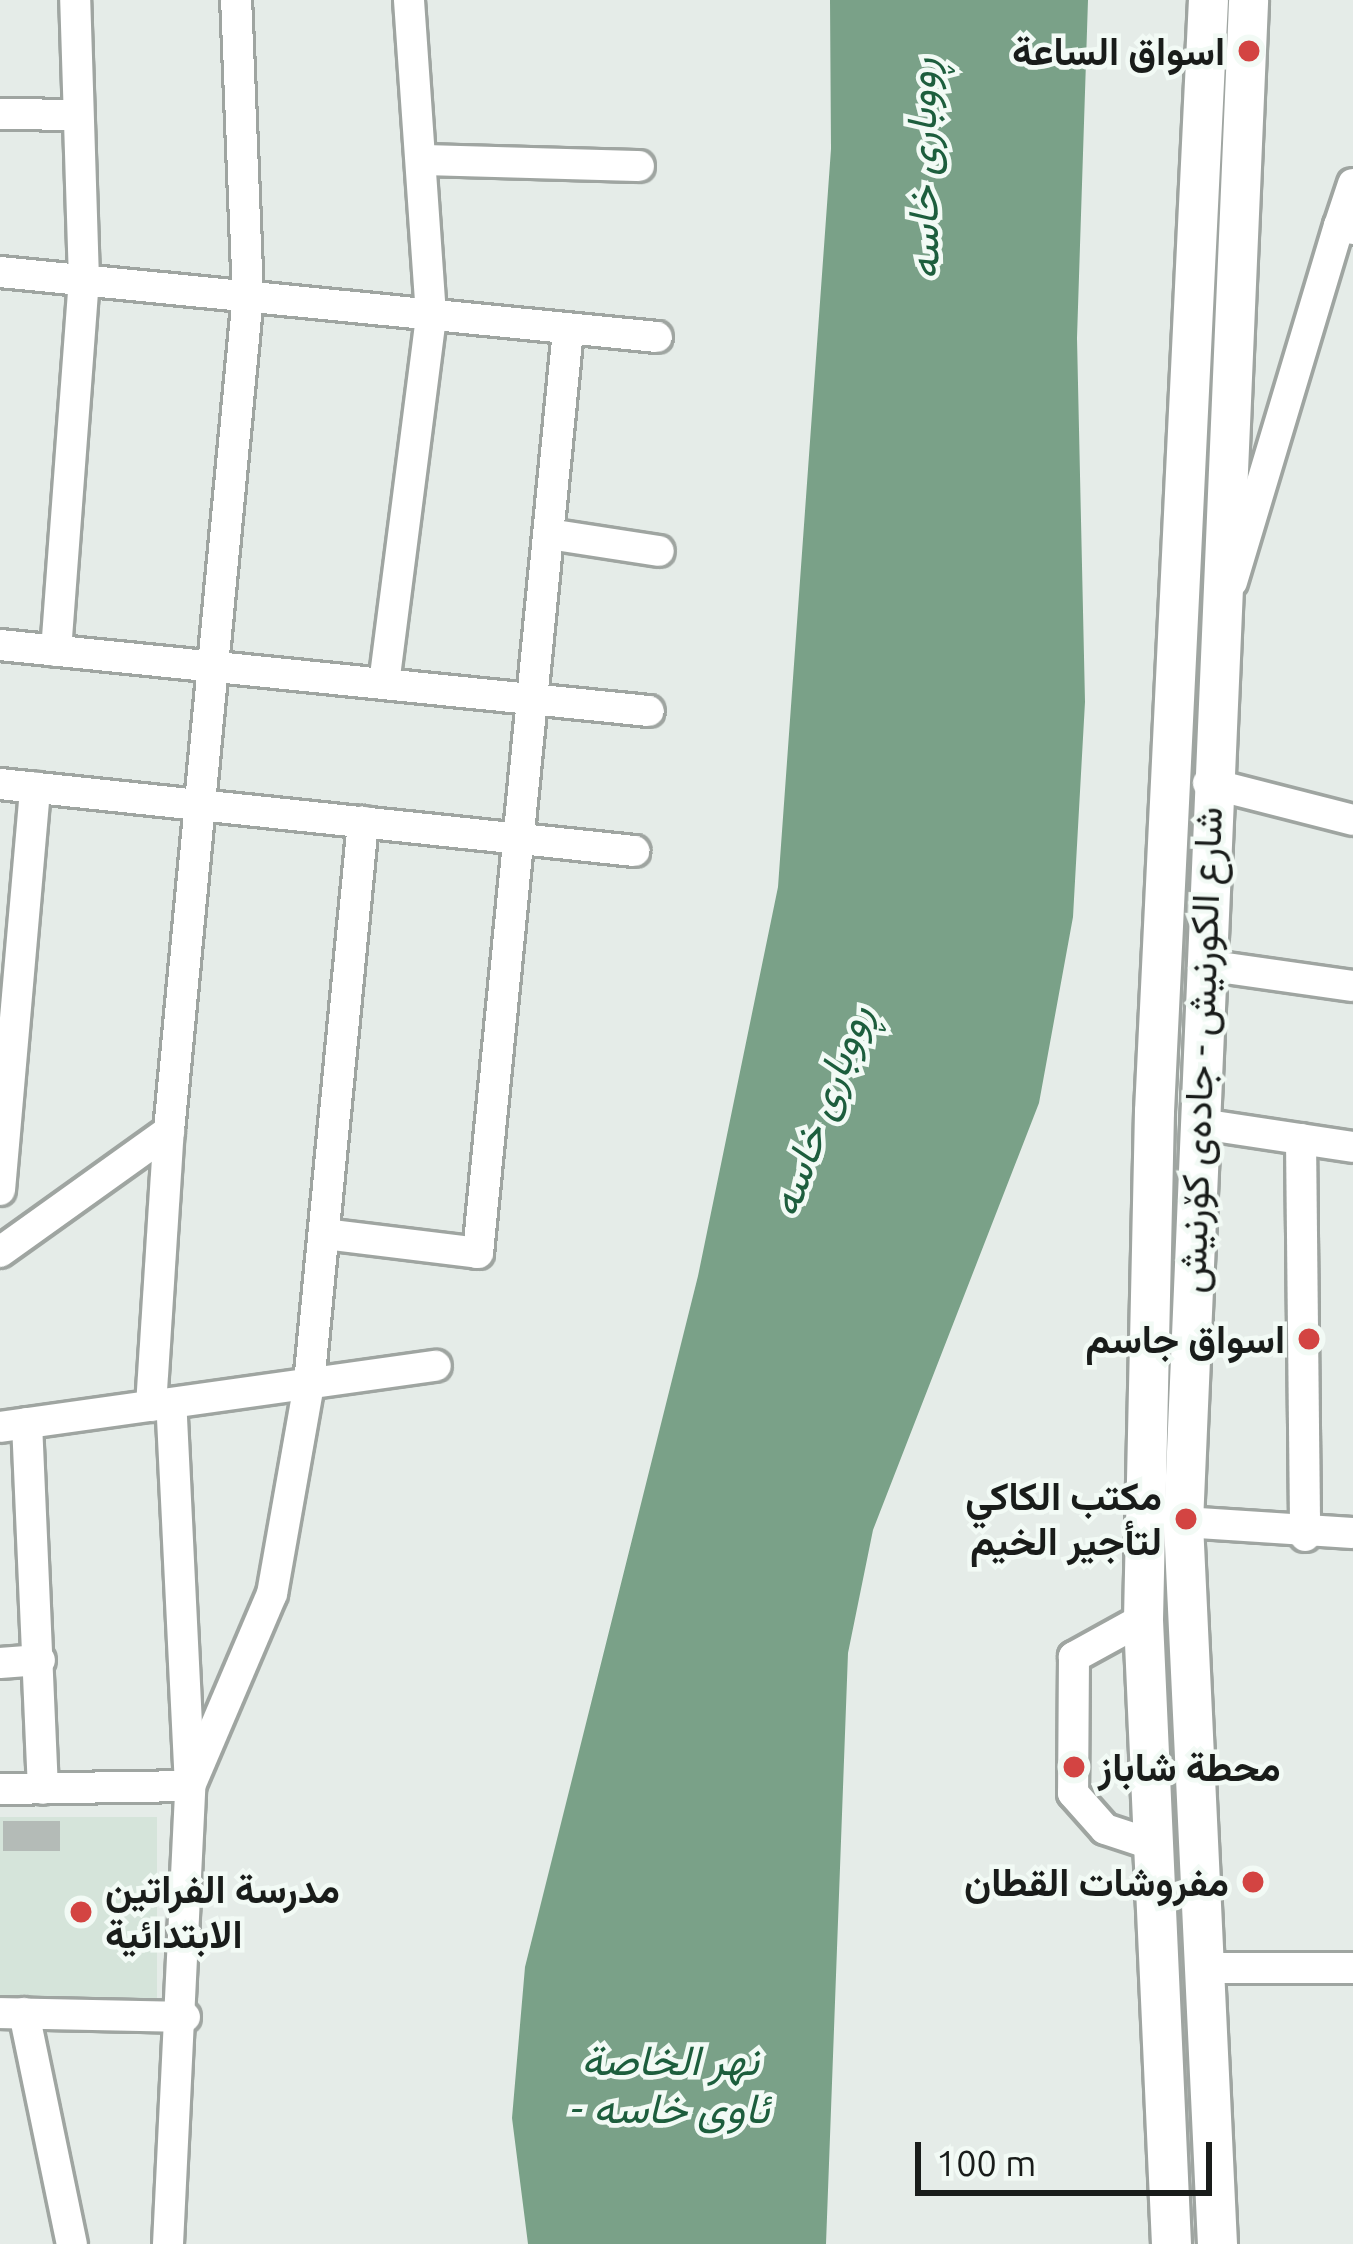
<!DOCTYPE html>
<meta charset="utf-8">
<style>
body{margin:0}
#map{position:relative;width:1353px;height:2244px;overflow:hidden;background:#e5ece8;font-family:Ubuntu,Vazirmatn,sans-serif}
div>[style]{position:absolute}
.built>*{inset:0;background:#d5e4da;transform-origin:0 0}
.water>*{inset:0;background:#7aa188}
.building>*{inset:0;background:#b4bbb7;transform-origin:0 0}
.roads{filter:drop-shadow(3px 0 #9fa5a1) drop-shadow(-3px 0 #9fa5a1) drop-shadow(0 3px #9fa5a1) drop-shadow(0 -3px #9fa5a1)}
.minor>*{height:30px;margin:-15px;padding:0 15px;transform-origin:15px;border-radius:15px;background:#fff}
.major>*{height:39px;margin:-19.5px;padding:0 19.5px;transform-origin:19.5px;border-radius:19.5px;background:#fff}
.dots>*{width:33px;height:33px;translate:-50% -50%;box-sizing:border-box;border:6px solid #f2faf5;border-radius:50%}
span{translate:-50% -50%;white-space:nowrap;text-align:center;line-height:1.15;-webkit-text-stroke:9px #f2faf5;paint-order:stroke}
.poi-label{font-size:39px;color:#191c1a;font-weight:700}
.right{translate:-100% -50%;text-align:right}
.left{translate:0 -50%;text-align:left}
.street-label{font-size:39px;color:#191c1a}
.water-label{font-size:42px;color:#1d5e3d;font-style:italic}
.scale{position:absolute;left:915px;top:2142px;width:297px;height:54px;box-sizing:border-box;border:6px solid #191c1a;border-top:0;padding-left:15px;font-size:36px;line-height:42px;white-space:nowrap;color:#191c1a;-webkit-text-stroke:9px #f2faf5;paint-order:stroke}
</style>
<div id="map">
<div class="built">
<i style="left:0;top:1817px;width:157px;height:190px"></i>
</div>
<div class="water">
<i style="clip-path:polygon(830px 0,1088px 0,1077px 338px,1085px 702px,1073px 917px,1039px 1103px,873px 1530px,848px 1653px,826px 2244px,528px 2244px,512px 2118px,525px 1967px,698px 1276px,778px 887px,831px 149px)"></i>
</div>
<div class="building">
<i style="left:60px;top:1821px;width:30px;height:57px;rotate:90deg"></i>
</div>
<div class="roads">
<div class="minor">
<i style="left:0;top:114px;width:78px;rotate:0.7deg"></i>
<i style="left:422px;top:160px;width:217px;rotate:1.6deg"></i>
<i style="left:1353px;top:184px;width:44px;rotate:108.4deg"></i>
<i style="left:1339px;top:226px;width:14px;rotate:12deg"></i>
<i style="left:0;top:272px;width:660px;rotate:5.65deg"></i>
<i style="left:549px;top:534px;width:111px;rotate:8.8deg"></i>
<i style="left:1232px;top:582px;width:372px;rotate:-73.3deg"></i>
<i style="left:0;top:645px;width:652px;rotate:5.81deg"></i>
<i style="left:56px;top:651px;width:372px;rotate:-85.7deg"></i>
<i style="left:84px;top:280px;width:280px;rotate:-91.8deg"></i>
<i style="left:384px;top:684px;width:372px;rotate:-82.7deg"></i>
<i style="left:431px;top:315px;width:316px;rotate:-94deg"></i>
<i style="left:1208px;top:783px;width:150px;rotate:14.3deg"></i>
<i style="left:0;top:784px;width:638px;rotate:6.03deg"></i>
<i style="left:1205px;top:965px;width:149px;rotate:8.1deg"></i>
<i style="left:1201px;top:1124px;width:154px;rotate:8.6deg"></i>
<i style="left:1301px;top:1139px;width:397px;rotate:89.4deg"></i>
<i style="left:0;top:1190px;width:404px;rotate:-85deg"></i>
<i style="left:324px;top:1234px;width:155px;rotate:7deg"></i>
<i style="left:478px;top:1253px;width:927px;rotate:-84.43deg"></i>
<i style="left:0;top:1252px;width:208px;rotate:-35.6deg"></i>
<i style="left:169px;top:1131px;width:839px;rotate:-84.6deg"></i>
<i style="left:248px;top:296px;width:296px;rotate:-92.3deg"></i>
<i style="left:151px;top:1406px;width:276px;rotate:-86.3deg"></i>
<i style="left:27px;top:1423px;width:366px;rotate:87.5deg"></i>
<i style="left:0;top:1427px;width:440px;rotate:-8deg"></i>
<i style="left:1183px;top:1522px;width:170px;rotate:3.7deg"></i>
<i style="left:1143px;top:1619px;width:79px;rotate:151.2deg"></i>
<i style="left:1074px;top:1657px;width:136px;rotate:90.4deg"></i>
<i style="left:1073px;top:1793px;width:48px;rotate:48.4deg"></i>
<i style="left:1105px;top:1829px;width:48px;rotate:18.1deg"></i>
<i style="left:0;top:1663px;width:40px;rotate:-4.3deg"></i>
<i style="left:0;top:1789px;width:190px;rotate:-0.9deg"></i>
<i style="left:190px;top:1786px;width:209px;rotate:-66.9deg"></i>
<i style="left:272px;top:1594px;width:213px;rotate:-80deg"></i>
<i style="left:309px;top:1384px;width:565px;rotate:-84.51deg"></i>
<i style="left:1207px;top:1968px;width:146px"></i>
<i style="left:0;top:2013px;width:185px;rotate:1.2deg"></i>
<i style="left:24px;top:2013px;width:236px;rotate:78.3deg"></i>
<i style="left:168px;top:2244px;width:459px;rotate:-87.2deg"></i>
<i style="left:190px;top:1786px;width:383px;rotate:-92.8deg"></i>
</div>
<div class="major">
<i style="left:1171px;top:2244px;width:626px;rotate:-92.57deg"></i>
<i style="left:1143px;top:1619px;width:508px;rotate:-88.76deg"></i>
<i style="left:1154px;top:1111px;width:1112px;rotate:-87.22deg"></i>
<i style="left:1217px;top:2244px;width:723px;rotate:-92.7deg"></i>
<i style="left:1183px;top:1522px;width:1523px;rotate:-87.55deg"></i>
</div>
</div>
<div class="dots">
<i style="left:1249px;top:51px;background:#d34442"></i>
<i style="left:1309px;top:1339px;background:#d34442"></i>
<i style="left:1186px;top:1519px;background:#d34442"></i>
<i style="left:1074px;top:1767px;background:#d34442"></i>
<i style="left:1253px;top:1882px;background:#d34442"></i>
<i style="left:81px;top:1912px;background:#d34442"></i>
</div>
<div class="poi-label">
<span class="right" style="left:1225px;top:51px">اسواق الساعة</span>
<span class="right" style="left:1285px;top:1339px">اسواق جاسم</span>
<span class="right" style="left:1162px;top:1519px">مكتب الكاكي<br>لتأجير الخيم</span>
<span class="left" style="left:1098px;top:1767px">محطة شاباز</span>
<span class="right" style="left:1229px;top:1882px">مفروشات القطان</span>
<span class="left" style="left:105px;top:1912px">مدرسة الفراتين<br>الابتدائية</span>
</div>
<div class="street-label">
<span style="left:1200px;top:1050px;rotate:-88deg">شارع الكورنيش - جادەی کۆرنیش</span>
</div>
<div class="water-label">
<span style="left:922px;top:169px;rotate:-91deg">ڕووباری خاسە</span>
<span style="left:820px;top:1110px;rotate:-70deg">ڕووباری خاسە</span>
<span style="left:670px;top:2084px">نهر الخاصة<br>- ئاوی خاسە</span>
</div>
<div class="scale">100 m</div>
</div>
